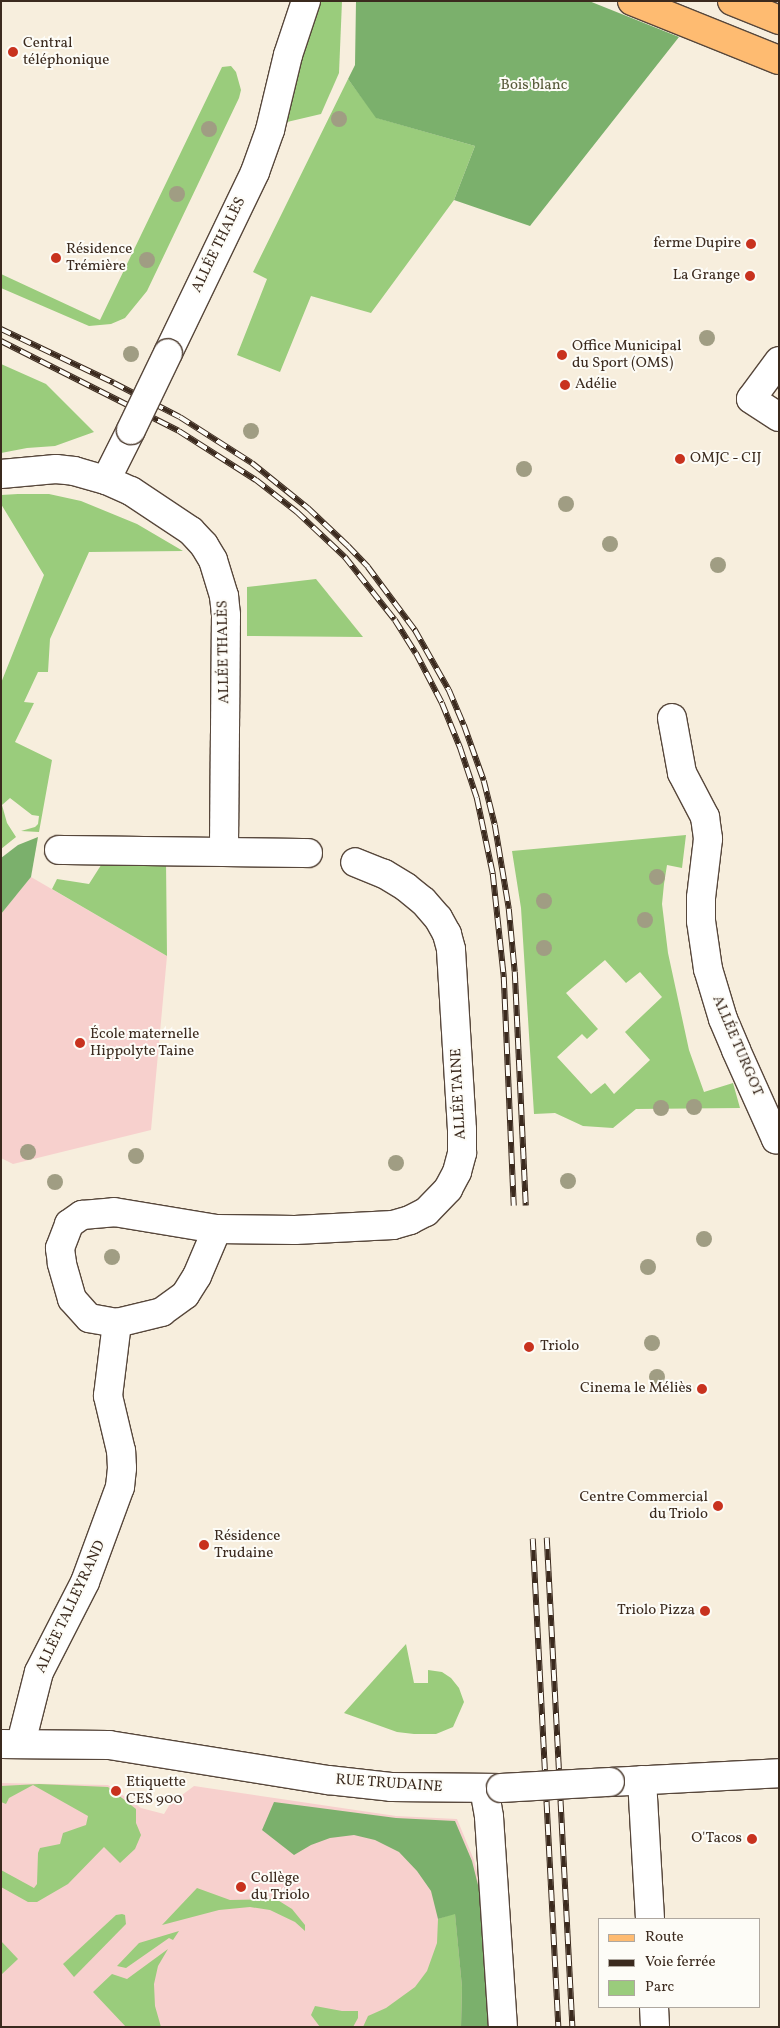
<!DOCTYPE html>
<meta charset="utf-8">
<style>
body{margin:0}
#map{position:relative;width:780px;height:2028px;overflow:hidden;background:#f7eedd;font-family:Vollkorn,serif}
div>[style]{position:absolute}
.built>*{inset:0;background:#f7d0cd}
.green>*{inset:0;background:#9acc7c}
.forest>*{inset:0;background:#7bb06c}
.roads{filter:drop-shadow(1px 0 #57473b) drop-shadow(-1px 0 #57473b) drop-shadow(0 1px #57473b) drop-shadow(0 -1px #57473b)}
.minor>*{height:28px;margin:-14px;padding:0 14px;transform-origin:14px;border-radius:14px;background:#fff}
.major>*{height:28px;margin:-14px;padding:0 14px;transform-origin:14px;border-radius:14px;background:#febb71}
.rail>*{height:5.5px;margin-top:-2.75px;transform-origin:0;background:repeating-linear-gradient(90deg,#fdfcf7 0 11px,#3b2a1e 0 22px);box-sizing:border-box;border-block:1px solid #3b2a1e}
.bridges{filter:drop-shadow(1px 0 #57473b) drop-shadow(-1px 0 #57473b) drop-shadow(0 1px #57473b) drop-shadow(0 -1px #57473b)}
.minor-bridge>*{height:28px;margin:-14px;padding:0 14px;transform-origin:14px;border-radius:14px;background:#fff}
.trees>*{width:16px;height:16px;margin:-8px;border-radius:50%;background:#a09d83}
.dots>*{width:14px;height:14px;translate:-50% -50%;box-sizing:border-box;border:2px solid #fdfcf7;border-radius:50%}
span{translate:-50% -50%;white-space:nowrap;text-align:center;line-height:1.15;-webkit-text-stroke:4px #fdfcf7;paint-order:stroke}
.poi-label{font-size:15px;color:#3b2a1e}
.left{translate:0 -50%;text-align:left}
.right{translate:-100% -50%;text-align:right}
.park-label{font-size:15px;color:#585b3a}
.street-label{font-size:15px;color:#3b2a1e}
.frame{position:absolute;inset:0;border:2px solid #3b2a1e;pointer-events:none}
.legend{position:absolute;left:598px;top:1918px;width:162px;height:90px;box-sizing:border-box;background:#fdfcf7;border:1px solid #afa8a0;margin:0;padding:6px 9px;list-style:none;font-size:15px;color:#3b2a1e}
.legend li{display:flex;align-items:center;gap:10px;height:25px}
.legend b{width:25px;border:1px solid #afa8a0}
</style>
<div id="map">
<div class="built">
<i style="clip-path:polygon(31px 877px,167px 956px,151px 1130px,13px 1164px,1px 1158px,1px 914px)"></i>
<i style="clip-path:polygon(1px 1783px,108px 1785px,141px 1808px,164px 1814px,170px 1804px,194px 1786px,396px 1816px,457px 1819px,474px 1860px,487px 1913px,495px 2027px,1px 2027px)"></i>
</div>
<div class="green">
<i style="clip-path:polygon(321px 1px,342px 1px,339px 73px,321px 114px,287px 122px,309px 27px)"></i>
<i style="clip-path:polygon(231px 66px,236px 72px,241px 90px,239px 98px,147px 291px,125px 318px,111px 324px,89px 326px,1px 288px,1px 274px,100px 320px,222px 67px)"></i>
<i style="clip-path:polygon(348px 79px,377px 118px,475px 146px,454px 200px,371px 313px,311px 296px,280px 372px,237px 355px,267px 279px,253px 272px)"></i>
<i style="clip-path:polygon(1px 364px,46px 384px,94px 432px,55px 446px,27px 448px,1px 453px)"></i>
<i style="clip-path:polygon(18px 494px,49px 494px,81px 501px,137px 524px,183px 551px,89px 552px,50px 639px,48px 672px,38px 672px,24px 702px,34px 703px,15px 742px,52px 760px,39px 832px,21px 831px,35px 827px,38px 824px,39px 816px,32px 815px,10px 798px,2px 805px,7px 823px,16px 837px,1px 849px,1px 683px,44px 575px,1px 504px,1px 495px)"></i>
<i style="clip-path:polygon(316px 579px,363px 637px,247px 636px,247px 587px)"></i>
<i style="clip-path:polygon(evenodd,686px 835px,682px 868px,667px 865px,664px 884px,662px 904px,668px 953px,689px 1050px,704px 1092px,733px 1083px,740px 1108px,636px 1109px,613px 1128px,583px 1126px,555px 1113px,534px 1114px,521px 908px,512px 851px,686px 835px,605px 960px,626px 983px,640px 972px,662px 997px,625px 1032px,650px 1060px,614px 1094px,605px 1083px,591px 1094px,557px 1057px,582px 1034px,587px 1039px,598px 1029px,566px 993px,605px 960px)"></i>
<i style="clip-path:polygon(166px 861px,167px 956px,52px 889px,57px 879px,89px 884px,103px 862px)"></i>
<i style="clip-path:polygon(406px 1644px,414px 1683px,428px 1683px,428px 1670px,442px 1672px,451px 1678px,459px 1688px,464px 1702px,453px 1727px,436px 1734px,414px 1734px,397px 1732px,344px 1713px)"></i>
<i style="clip-path:polygon(39px 1784px,108px 1787px,136px 1809px,136px 1823px,141px 1835px,135px 1849px,120px 1863px,104px 1847px,68px 1884px,37px 1902px,28px 1902px,1px 1887px,1px 1870px,34px 1888px,37px 1884px,38px 1853px,40px 1848px,60px 1844px,63px 1833px,86px 1825px,88px 1816px,33px 1785px,9px 1798px,6px 1804px,1px 1802px,1px 1786px)"></i>
<i style="clip-path:polygon(197px 1888px,230px 1900px,276px 1899px,292px 1909px,305px 1925px,305px 1931px,295px 1922px,270px 1910px,250px 1907px,219px 1910px,162px 1925px)"></i>
<i style="clip-path:polygon(455px 1913px,462px 1987px,461px 2027px,363px 2027px,368px 2016px,386px 2008px,415px 1987px,427px 1971px,437px 1943px,438px 1919px)"></i>
<i style="clip-path:polygon(122px 1914px,125px 1915px,126px 1924px,74px 1977px,63px 1964px,116px 1915px)"></i>
<i style="clip-path:polygon(179px 1931px,173px 1940px,169px 1938px,126px 1968px,117px 1966px,139px 1943px)"></i>
<i style="clip-path:polygon(1px 1941px,18px 1959px,1px 1975px)"></i>
<i style="clip-path:polygon(168px 1949px,158px 1966px,154px 1984px,155px 2006px,161px 2027px,126px 2027px,93px 1992px,112px 1974px,127px 1979px)"></i>
<i style="clip-path:polygon(315px 2006px,342px 2011px,358px 2011px,358px 2018px,353px 2027px,320px 2027px,311px 2015px)"></i>
</div>
<div class="forest">
<i style="clip-path:polygon(356px 1px,589px 1px,679px 37px,530px 226px,454px 200px,475px 146px,376px 118px,348px 79px,355px 65px)"></i>
<i style="clip-path:polygon(38px 837px,31px 877px,1px 914px,1px 858px,18px 845px)"></i>
<i style="clip-path:polygon(274px 1802px,396px 1818px,455px 1821px,472px 1861px,485px 1913px,494px 2027px,461px 2027px,462px 1987px,455px 1914px,438px 1919px,431px 1891px,417px 1871px,399px 1852px,375px 1840px,354px 1835px,330px 1838px,311px 1845px,294px 1855px,262px 1830px)"></i>
</div>
<div class="roads">
<div class="minor">
<i style="left:168px;top:353px;width:201px;rotate:-64.3deg"></i>
<i style="left:255px;top:172px;width:45px;rotate:-70.3deg"></i>
<i style="left:270px;top:130px;width:77px;rotate:-76.5deg"></i>
<i style="left:288px;top:55px;width:57px;rotate:-71.6deg"></i>
<i style="left:779px;top:361px;width:47px;rotate:126.4deg"></i>
<i style="left:751px;top:399px;width:33px;rotate:33deg"></i>
<i style="left:1px;top:474px;width:55px;rotate:-5.2deg"></i>
<i style="left:56px;top:469px;width:18px;rotate:6deg"></i>
<i style="left:74px;top:471px;width:33px;rotate:16deg"></i>
<i style="left:106px;top:480px;width:27px;rotate:24deg"></i>
<i style="left:131px;top:491px;width:72px;rotate:33.7deg"></i>
<i style="left:191px;top:531px;width:19px;rotate:47deg"></i>
<i style="left:204px;top:545px;width:17px;rotate:59deg"></i>
<i style="left:213px;top:560px;width:38px;rotate:73deg"></i>
<i style="left:224px;top:596px;width:19px;rotate:84deg"></i>
<i style="left:226px;top:615px;width:237px;rotate:90.5deg"></i>
<i style="left:106px;top:480px;width:56px;rotate:-63.4deg"></i>
<i style="left:672px;top:718px;width:56px;rotate:79.7deg"></i>
<i style="left:682px;top:773px;width:50px;rotate:62.4deg"></i>
<i style="left:705px;top:817px;width:22px;rotate:82deg"></i>
<i style="left:708px;top:839px;width:59px;rotate:96.8deg"></i>
<i style="left:701px;top:898px;width:23px;rotate:90deg"></i>
<i style="left:701px;top:921px;width:49px;rotate:81.7deg"></i>
<i style="left:708px;top:969px;width:52px;rotate:73.3deg"></i>
<i style="left:723px;top:1019px;width:34px;rotate:67deg"></i>
<i style="left:736px;top:1050px;width:98px;rotate:65.8deg"></i>
<i style="left:776px;top:1139px;width:3px"></i>
<i style="left:59px;top:850px;width:249px;rotate:0.7deg"></i>
<i style="left:217px;top:1229px;width:51px;rotate:113.1deg"></i>
<i style="left:197px;top:1276px;width:22px;rotate:122deg"></i>
<i style="left:185px;top:1295px;width:29px;rotate:144deg"></i>
<i style="left:162px;top:1312px;width:46px;rotate:166.3deg"></i>
<i style="left:117px;top:1323px;width:28px;rotate:-170deg"></i>
<i style="left:89px;top:1318px;width:25px;rotate:-132deg"></i>
<i style="left:72px;top:1299px;width:37px;rotate:-106deg"></i>
<i style="left:62px;top:1263px;width:15px;rotate:-98deg"></i>
<i style="left:60px;top:1248px;width:26px;rotate:-69deg"></i>
<i style="left:69px;top:1224px;width:16px;rotate:-35deg"></i>
<i style="left:82px;top:1215px;width:32px;rotate:-5deg"></i>
<i style="left:114px;top:1212px;width:104px;rotate:9.4deg"></i>
<i style="left:217px;top:1229px;width:78px;rotate:0.7deg"></i>
<i style="left:295px;top:1230px;width:98px;rotate:-2.9deg"></i>
<i style="left:393px;top:1225px;width:18px;rotate:-16deg"></i>
<i style="left:410px;top:1220px;width:18px;rotate:-27deg"></i>
<i style="left:426px;top:1212px;width:32px;rotate:-46deg"></i>
<i style="left:448px;top:1189px;width:19px;rotate:-62deg"></i>
<i style="left:457px;top:1172px;width:20px;rotate:-75deg"></i>
<i style="left:462px;top:1153px;width:23px;rotate:-90deg"></i>
<i style="left:462px;top:1130px;width:181px;rotate:-93.5deg"></i>
<i style="left:451px;top:949px;width:16px;rotate:-105deg"></i>
<i style="left:447px;top:934px;width:18px;rotate:-119deg"></i>
<i style="left:438px;top:918px;width:23px;rotate:-131deg"></i>
<i style="left:423px;top:901px;width:22px;rotate:-141deg"></i>
<i style="left:406px;top:887px;width:26px;rotate:-149deg"></i>
<i style="left:384px;top:874px;width:31px;rotate:-158deg"></i>
<i style="left:21px;top:1743px;width:73px;rotate:-75.8deg"></i>
<i style="left:39px;top:1672px;width:101px;rotate:-62.9deg"></i>
<i style="left:85px;top:1582px;width:101px;rotate:-69.8deg"></i>
<i style="left:120px;top:1487px;width:19px;rotate:-84deg"></i>
<i style="left:122px;top:1468px;width:17px;rotate:-93deg"></i>
<i style="left:121px;top:1451px;width:57px;rotate:-103.3deg"></i>
<i style="left:108px;top:1396px;width:74px;rotate:-83deg"></i>
<i style="left:1px;top:1744px;width:108px;rotate:0.5deg"></i>
<i style="left:109px;top:1745px;width:222px;rotate:9.1deg"></i>
<i style="left:328px;top:1780px;width:63px;rotate:6.3deg"></i>
<i style="left:391px;top:1787px;width:110px;rotate:0.5deg"></i>
<i style="left:642px;top:1780px;width:139px;rotate:86.7deg"></i>
<i style="left:610px;top:1782px;width:169px;rotate:-3deg"></i>
<i style="left:484px;top:1788px;width:29px;rotate:80deg"></i>
<i style="left:489px;top:1817px;width:210px;rotate:86.2deg"></i>
<i style="left:654px;top:2007px;width:20px;rotate:87deg"></i>
</div>
<div class="major">
<i style="left:632px;top:1px;width:158px;rotate:21.9deg"></i>
<i style="left:732px;top:1px;width:51px;rotate:22deg"></i>
</div>
</div>
<div class="rail">
<i style="left:1px;top:329px;width:125px;rotate:25.5deg"></i>
<i style="left:114px;top:383px;width:74px;rotate:27.3deg"></i>
<i style="left:180px;top:417px;width:85px;rotate:32.6deg"></i>
<i style="left:252px;top:463px;width:72px;rotate:38.8deg"></i>
<i style="left:308px;top:508px;width:55px;rotate:43.5deg"></i>
<i style="left:348px;top:546px;width:29px;rotate:46deg"></i>
<i style="left:368px;top:567px;width:79px;rotate:53.3deg"></i>
<i style="left:415px;top:630px;width:69px;rotate:60.5deg"></i>
<i style="left:449px;top:690px;width:38px;rotate:67deg"></i>
<i style="left:464px;top:725px;width:59px;rotate:70.3deg"></i>
<i style="left:484px;top:781px;width:45px;rotate:76deg"></i>
<i style="left:495px;top:825px;width:85px;rotate:80.5deg"></i>
<i style="left:509px;top:909px;width:63px;rotate:84.6deg"></i>
<i style="left:515px;top:972px;width:234px;rotate:87.3deg"></i>
<i style="left:1px;top:341px;width:199px;rotate:26.8deg"></i>
<i style="left:179px;top:431px;width:91px;rotate:32.5deg"></i>
<i style="left:256px;top:480px;width:52px;rotate:38deg"></i>
<i style="left:297px;top:512px;width:66px;rotate:43.2deg"></i>
<i style="left:345px;top:557px;width:80px;rotate:51.6deg"></i>
<i style="left:395px;top:620px;width:39px;rotate:58deg"></i>
<i style="left:416px;top:653px;width:56px;rotate:62.5deg"></i>
<i style="left:442px;top:703px;width:48px;rotate:67.8deg"></i>
<i style="left:460px;top:747px;width:54px;rotate:71.6deg"></i>
<i style="left:477px;top:798px;width:78px;rotate:78.1deg"></i>
<i style="left:493px;top:874px;width:104px;rotate:83.9deg"></i>
<i style="left:504px;top:977px;width:229px;rotate:87.5deg"></i>
<i style="left:547px;top:1538px;width:490px;rotate:87deg"></i>
<i style="left:533px;top:1539px;width:489px;rotate:87deg"></i>
</div>
<div class="bridges">
<div class="minor-bridge">
<i style="left:131px;top:430px;width:85px;rotate:-64.3deg"></i>
<i style="left:501px;top:1788px;width:109px;rotate:-3.2deg"></i>
</div>
</div>
<div class="trees">
<i style="left:339px;top:119px"></i>
<i style="left:209px;top:129px"></i>
<i style="left:177px;top:194px"></i>
<i style="left:147px;top:260px"></i>
<i style="left:707px;top:338px"></i>
<i style="left:131px;top:354px"></i>
<i style="left:251px;top:431px"></i>
<i style="left:524px;top:469px"></i>
<i style="left:566px;top:504px"></i>
<i style="left:610px;top:544px"></i>
<i style="left:718px;top:565px"></i>
<i style="left:657px;top:877px"></i>
<i style="left:544px;top:901px"></i>
<i style="left:645px;top:920px"></i>
<i style="left:544px;top:948px"></i>
<i style="left:694px;top:1107px"></i>
<i style="left:661px;top:1108px"></i>
<i style="left:28px;top:1152px"></i>
<i style="left:136px;top:1156px"></i>
<i style="left:396px;top:1163px"></i>
<i style="left:568px;top:1181px"></i>
<i style="left:55px;top:1182px"></i>
<i style="left:704px;top:1239px"></i>
<i style="left:112px;top:1257px"></i>
<i style="left:648px;top:1267px"></i>
<i style="left:652px;top:1343px"></i>
<i style="left:657px;top:1377px"></i>
</div>
<div class="dots">
<i style="left:13px;top:52px;background:#c8321e"></i>
<i style="left:751px;top:244px;background:#c8321e"></i>
<i style="left:56px;top:258px;background:#c8321e"></i>
<i style="left:750px;top:276px;background:#c8321e"></i>
<i style="left:562px;top:355px;background:#c8321e"></i>
<i style="left:565px;top:385px;background:#c8321e"></i>
<i style="left:680px;top:459px;background:#c8321e"></i>
<i style="left:80px;top:1043px;background:#c8321e"></i>
<i style="left:529px;top:1347px;background:#c8321e"></i>
<i style="left:702px;top:1389px;background:#c8321e"></i>
<i style="left:718px;top:1506px;background:#c8321e"></i>
<i style="left:204px;top:1545px;background:#c8321e"></i>
<i style="left:705px;top:1611px;background:#c8321e"></i>
<i style="left:116px;top:1791px;background:#c8321e"></i>
<i style="left:752px;top:1839px;background:#c8321e"></i>
<i style="left:241px;top:1887px;background:#c8321e"></i>
</div>
<div class="poi-label">
<span class="left" style="left:23px;top:52px">Central<br>téléphonique</span>
<span class="right" style="left:741px;top:244px">ferme Dupire</span>
<span class="left" style="left:66px;top:258px">Résidence<br>Trémière</span>
<span class="right" style="left:740px;top:276px">La Grange</span>
<span class="left" style="left:572px;top:355px">Office Municipal<br>du Sport (OMS)</span>
<span class="left" style="left:575px;top:385px">Adélie</span>
<span class="left" style="left:690px;top:459px">OMJC - CIJ</span>
<span class="left" style="left:90px;top:1043px">École maternelle<br>Hippolyte Taine</span>
<span class="left" style="left:540px;top:1347px">Triolo</span>
<span class="right" style="left:692px;top:1389px">Cinema le Méliès</span>
<span class="right" style="left:708px;top:1506px">Centre Commercial<br>du Triolo</span>
<span class="left" style="left:214px;top:1545px">Résidence<br>Trudaine</span>
<span class="right" style="left:695px;top:1611px">Triolo Pizza</span>
<span class="left" style="left:126px;top:1791px">Etiquette<br>CES 900</span>
<span class="right" style="left:742px;top:1839px">O'Tacos</span>
<span class="left" style="left:251px;top:1887px">Collège<br>du Triolo</span>
</div>
<div class="park-label">
<span style="left:534px;top:86px">Bois blanc</span>
</div>
<div class="street-label">
<span style="left:219px;top:245px;rotate:-64deg">ALLÉE THALÈS</span>
<span style="left:224px;top:652px;rotate:-91deg">ALLÉE THALÈS</span>
<span style="left:737px;top:1046px;rotate:67deg">ALLÉE TURGOT</span>
<span style="left:459px;top:1094px;rotate:-93deg">ALLÉE TAINE</span>
<span style="left:71px;top:1607px;rotate:-65deg">ALLÉE TALLEYRAND</span>
<span style="left:389px;top:1784px;rotate:4deg">RUE TRUDAINE</span>
</div>
<div class="frame"></div>
<ul class="legend">
<li><b style="height:6px;background:#febb71"></b>Route</li>
<li><b style="height:6px;background:#3b2a1e"></b>Voie ferrée</li>
<li><b style="height:14px;background:#9acc7c"></b>Parc</li>
</ul>
</div>
